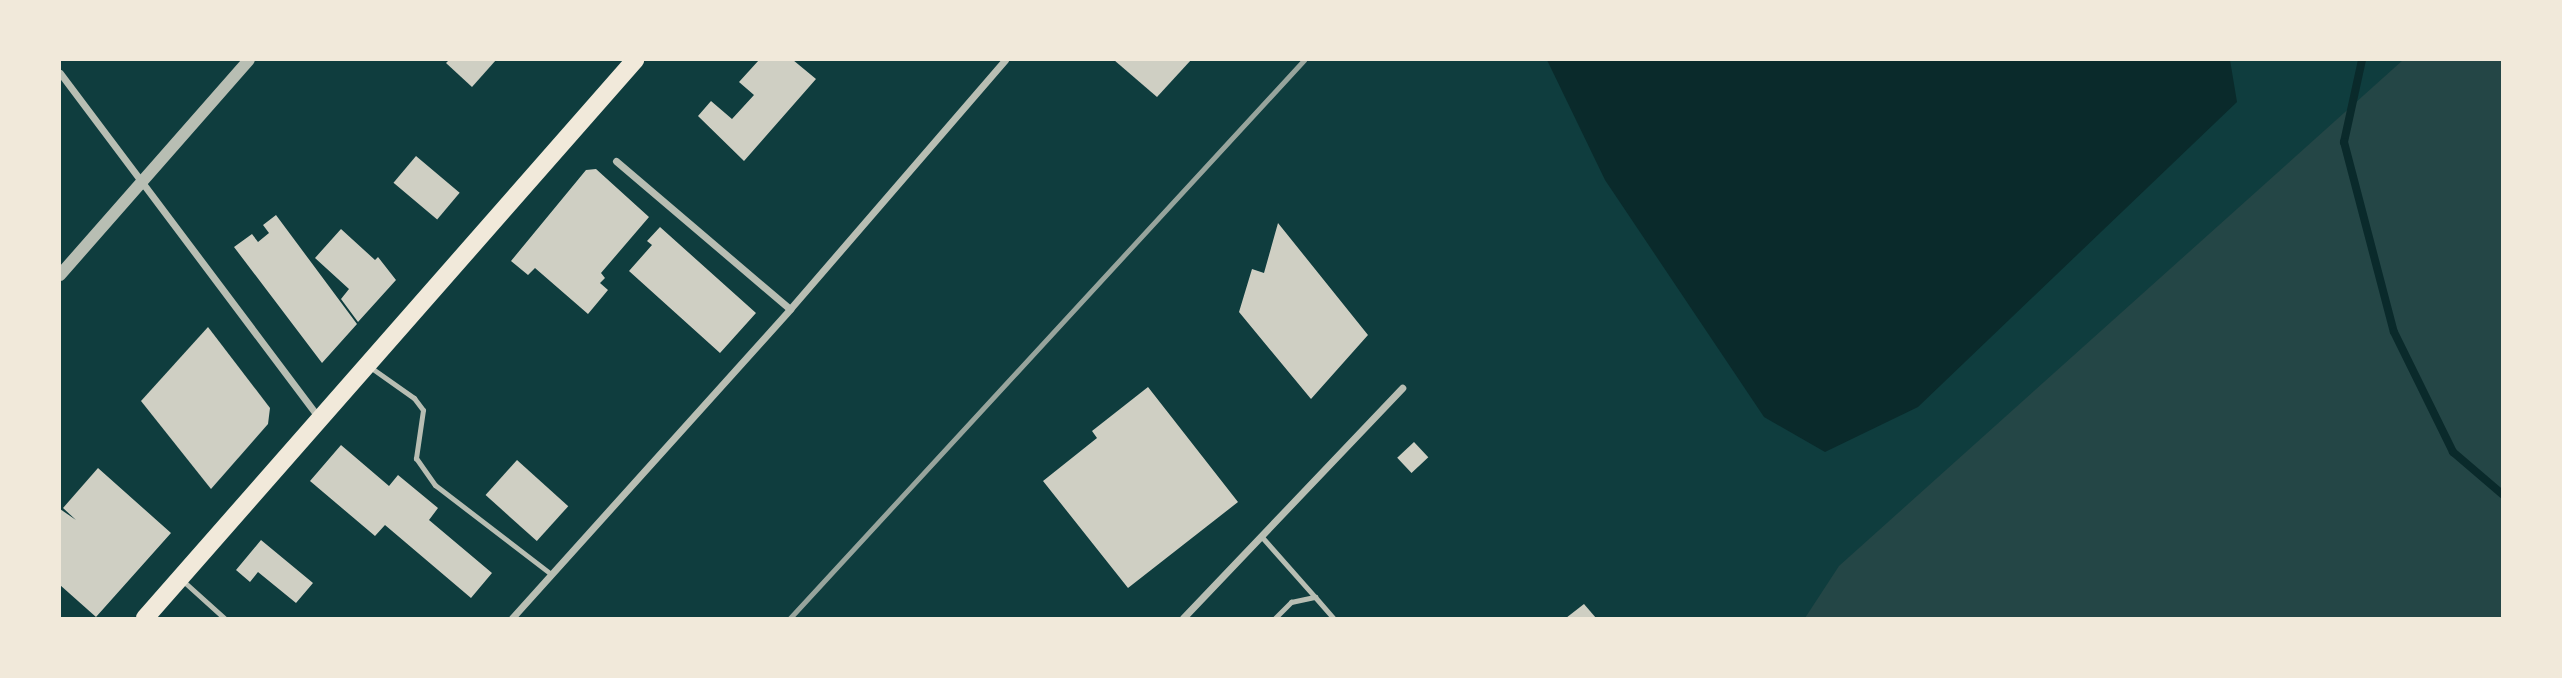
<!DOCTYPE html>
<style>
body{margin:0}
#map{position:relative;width:2562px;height:678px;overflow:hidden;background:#0f3d3e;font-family:Karla,sans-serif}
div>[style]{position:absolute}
.green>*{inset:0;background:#244646}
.water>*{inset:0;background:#0a2a2b}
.stream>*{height:8px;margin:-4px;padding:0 4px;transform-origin:4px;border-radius:4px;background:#0a2a2b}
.building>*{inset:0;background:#cfcfc3;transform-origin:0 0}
.service>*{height:5px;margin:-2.5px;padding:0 2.5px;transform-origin:2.5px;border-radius:2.5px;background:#b8beb3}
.minor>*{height:7px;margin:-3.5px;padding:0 3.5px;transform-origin:3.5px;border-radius:3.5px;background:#b8beb3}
.tertiary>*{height:12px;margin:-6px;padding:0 6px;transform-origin:6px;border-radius:6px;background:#b8beb3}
.primary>*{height:18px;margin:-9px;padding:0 9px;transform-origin:9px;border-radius:9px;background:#f1e9da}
.rail>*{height:5px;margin:-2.5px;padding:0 2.5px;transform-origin:2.5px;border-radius:2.5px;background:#97a49c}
span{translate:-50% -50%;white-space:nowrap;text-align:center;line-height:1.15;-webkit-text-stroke:7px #f1e9da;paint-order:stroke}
.frame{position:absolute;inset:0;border:61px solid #f1e9da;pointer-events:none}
</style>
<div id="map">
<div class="green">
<i style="clip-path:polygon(2403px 60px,2502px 60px,2502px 618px,1805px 618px,1839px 566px)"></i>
</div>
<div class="water">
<i style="clip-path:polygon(1547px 60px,2230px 60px,2237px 102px,1918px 407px,1825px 452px,1764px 417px,1605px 180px)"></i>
</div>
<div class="stream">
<i style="left:2362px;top:60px;width:84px;rotate:102.4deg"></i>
<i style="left:2344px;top:142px;width:196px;rotate:75.3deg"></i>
<i style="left:2394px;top:332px;width:134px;rotate:63.8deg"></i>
<i style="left:2453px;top:452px;width:65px;rotate:40.6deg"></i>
</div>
<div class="building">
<i style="clip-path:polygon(449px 60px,496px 60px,472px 87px,446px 63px)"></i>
<i style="clip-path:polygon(759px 60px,793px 60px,816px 79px,744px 161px,698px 116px,711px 101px,732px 119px,754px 95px,739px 82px)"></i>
<i style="clip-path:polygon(1114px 60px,1191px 60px,1157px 97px)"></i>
<i style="left:416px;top:156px;width:57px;height:35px;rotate:40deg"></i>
<i style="clip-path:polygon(596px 169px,649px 217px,601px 273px,605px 278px,600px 283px,608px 290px,588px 314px,535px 268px,528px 275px,511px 261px,586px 170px)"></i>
<i style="clip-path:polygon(276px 215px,357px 324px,322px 363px,234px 247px,252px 234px,258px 242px,269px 233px,263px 225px)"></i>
<i style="clip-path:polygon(1278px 223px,1368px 335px,1311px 399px,1239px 312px,1252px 269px,1264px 273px)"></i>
<i style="clip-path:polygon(660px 227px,756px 313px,720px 353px,629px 271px,652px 245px,647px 241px)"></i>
<i style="clip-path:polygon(341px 229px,375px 260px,378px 257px,396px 280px,358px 322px,341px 299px,349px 289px,315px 258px)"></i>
<i style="clip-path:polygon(208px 327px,270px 408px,268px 424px,211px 489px,141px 401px)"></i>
<i style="clip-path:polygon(1148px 387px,1238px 502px,1128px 588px,1043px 481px,1097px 438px,1092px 431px)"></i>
<i style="left:1414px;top:442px;width:21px;height:23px;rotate:47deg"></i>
<i style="clip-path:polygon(341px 445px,389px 486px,398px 475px,438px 508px,429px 520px,492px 573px,471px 598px,385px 525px,375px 536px,310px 481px)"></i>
<i style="left:517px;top:460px;width:69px;height:47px;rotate:42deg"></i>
<i style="clip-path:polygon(98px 468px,171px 533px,96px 617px,60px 585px,60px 509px,76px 520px,63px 508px)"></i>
<i style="clip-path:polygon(261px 540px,313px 583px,296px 603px,258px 572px,250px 582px,236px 570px)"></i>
<i style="clip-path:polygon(1584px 604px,1596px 618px,1566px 618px)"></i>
</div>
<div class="service">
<i style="left:370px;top:367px;width:54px;rotate:35.2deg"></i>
<i style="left:414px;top:398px;width:15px;rotate:53deg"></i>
<i style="left:423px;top:410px;width:49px;rotate:98.3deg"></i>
<i style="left:416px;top:458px;width:33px;rotate:55deg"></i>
<i style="left:435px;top:485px;width:146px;rotate:37.5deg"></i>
<i style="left:1261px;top:536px;width:81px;rotate:48.5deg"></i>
<i style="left:182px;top:580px;width:57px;rotate:42.1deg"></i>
<i style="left:1275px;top:618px;width:23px;rotate:-45deg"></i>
<i style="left:1291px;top:602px;width:25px;rotate:-12deg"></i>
<i style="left:1315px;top:597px;width:28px;rotate:49deg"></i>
</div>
<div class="minor">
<i style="left:60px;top:73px;width:433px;rotate:53.1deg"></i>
<i style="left:616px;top:161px;width:228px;rotate:40.4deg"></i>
<i style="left:512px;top:618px;width:416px;rotate:-48deg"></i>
<i style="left:790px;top:309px;width:329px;rotate:-49.2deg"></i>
<i style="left:1183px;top:618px;width:318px;rotate:-46.4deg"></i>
</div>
<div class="tertiary">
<i style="left:60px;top:275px;width:286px;rotate:-48.7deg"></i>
</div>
<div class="primary">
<i style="left:145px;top:618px;width:743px;rotate:-48.71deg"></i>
</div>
<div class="rail">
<i style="left:790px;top:618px;width:759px;rotate:-47.35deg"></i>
</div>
<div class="frame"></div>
</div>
